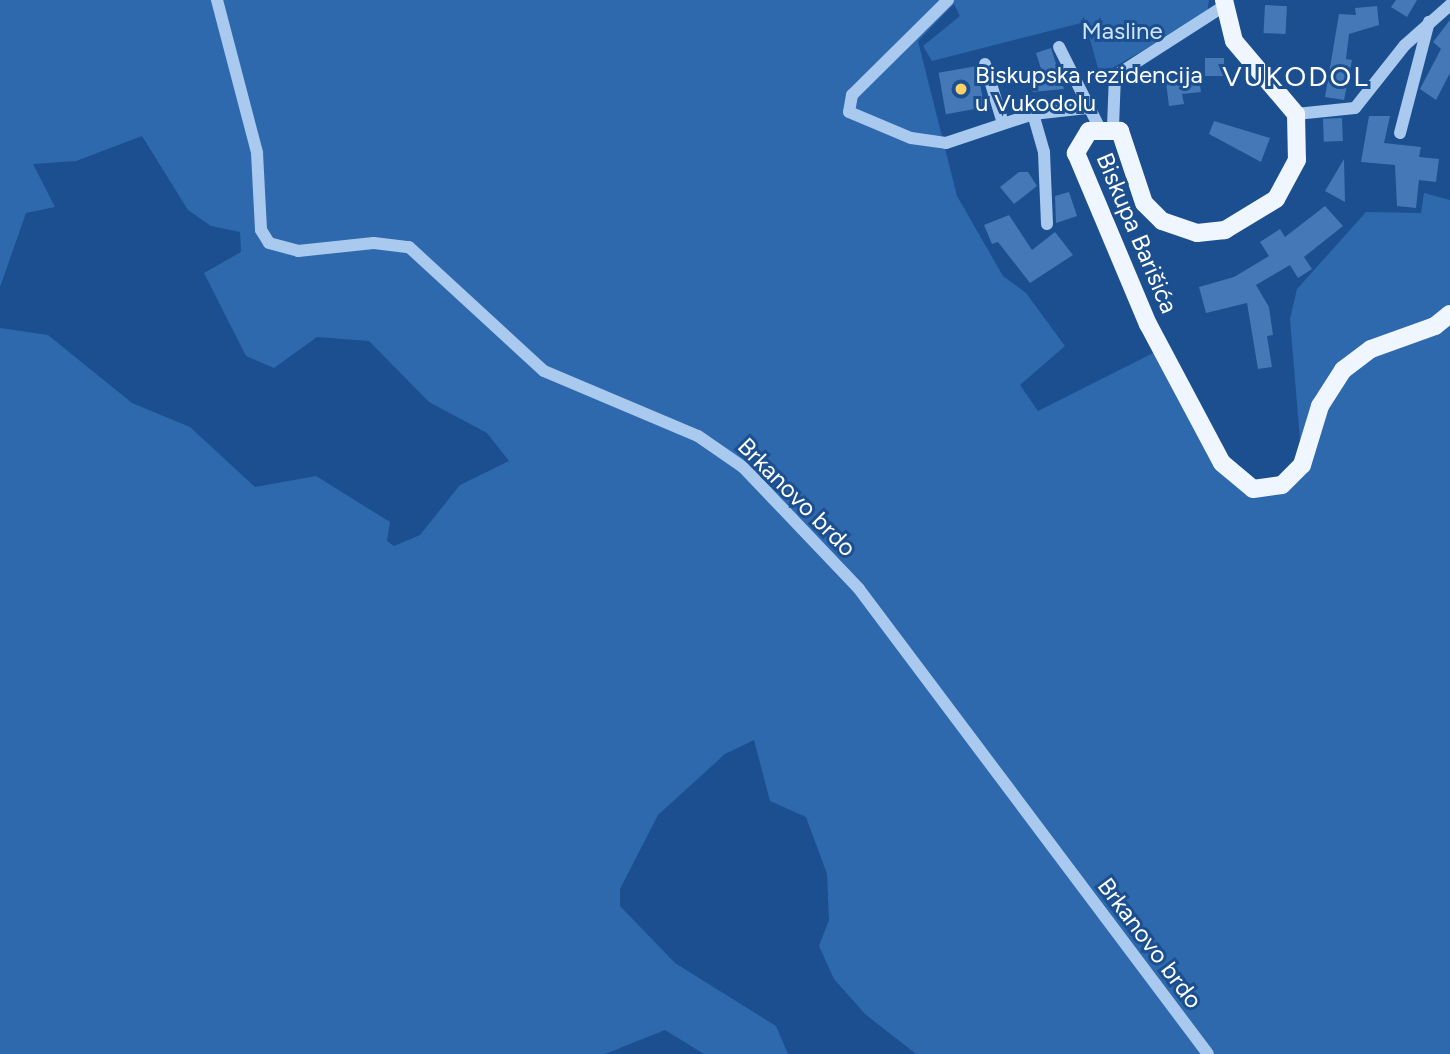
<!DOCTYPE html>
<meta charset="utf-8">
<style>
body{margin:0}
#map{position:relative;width:1450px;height:1054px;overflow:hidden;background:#1b4f8f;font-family:Figtree,sans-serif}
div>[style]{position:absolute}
.green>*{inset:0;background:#2e69ad}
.building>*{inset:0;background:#4478b7;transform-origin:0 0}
.minor>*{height:12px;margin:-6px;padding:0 6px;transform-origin:6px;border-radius:6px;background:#a9c9ee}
.major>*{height:18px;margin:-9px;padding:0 9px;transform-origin:9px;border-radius:9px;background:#f0f6ff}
.dots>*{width:19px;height:19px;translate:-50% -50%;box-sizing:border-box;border:4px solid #1b4f8f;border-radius:50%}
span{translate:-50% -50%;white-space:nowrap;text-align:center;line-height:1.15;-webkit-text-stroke:6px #1b4f8f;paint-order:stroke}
.park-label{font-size:24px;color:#cfe3fa}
.poi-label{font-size:24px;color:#fff}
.left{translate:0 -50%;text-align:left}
.street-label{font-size:24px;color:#fff}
.quarter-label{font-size:28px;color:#fff;letter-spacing:2px}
</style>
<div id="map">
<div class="green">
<i style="clip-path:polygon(0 0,1209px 0,1207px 14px,1100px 75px,1085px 22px,932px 61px,923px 46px,960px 16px,954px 4px,918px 41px,957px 196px,1003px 276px,1026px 293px,1065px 346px,1020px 385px,1038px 411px,1167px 346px,1232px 462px,1258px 483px,1280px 482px,1301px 452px,1290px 319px,1297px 289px,1366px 212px,1421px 213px,1424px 193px,1450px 200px,1450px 1054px,916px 1054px,865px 1014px,834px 979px,819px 946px,829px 920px,827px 874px,806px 817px,770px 801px,754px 740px,725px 754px,658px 815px,620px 889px,620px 906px,675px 963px,776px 1026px,788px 1054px,704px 1054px,665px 1030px,605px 1054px,0 1054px,0 328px,48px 335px,132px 403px,190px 427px,255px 487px,316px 476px,390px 522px,387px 541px,394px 546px,420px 535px,460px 485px,509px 461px,487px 433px,429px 402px,369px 341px,317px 337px,274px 368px,246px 356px,204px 273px,241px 252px,240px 232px,211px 226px,188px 210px,142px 136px,76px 161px,33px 164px,55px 207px,26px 213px,0 287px)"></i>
</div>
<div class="building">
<i style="clip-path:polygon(1396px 0,1417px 0,1407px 17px,1391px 7px)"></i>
<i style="left:1265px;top:5px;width:22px;height:28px;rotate:3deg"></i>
<i style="clip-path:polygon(1377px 6px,1379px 25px,1349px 34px,1346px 59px,1352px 60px,1344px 100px,1325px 97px,1339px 14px,1356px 15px,1355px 8px)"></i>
<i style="clip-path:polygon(1450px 20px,1450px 73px,1436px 100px,1420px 89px,1441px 49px,1433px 42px)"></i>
<i style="clip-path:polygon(1051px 48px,1064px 89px,1033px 92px,1029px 80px,1043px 75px,1036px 53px)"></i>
<i style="left:1224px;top:58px;width:18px;height:19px;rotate:90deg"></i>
<i style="left:977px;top:66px;width:42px;height:39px;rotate:80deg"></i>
<i style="clip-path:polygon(1198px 71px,1201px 92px,1182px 94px,1184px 104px,1169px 106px,1166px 82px)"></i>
<i style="clip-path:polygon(1369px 116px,1390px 116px,1384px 143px,1421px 147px,1419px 157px,1439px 159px,1436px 182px,1419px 180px,1416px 208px,1397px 206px,1395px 165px,1361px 162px)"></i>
<i style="left:1342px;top:118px;width:23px;height:19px;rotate:88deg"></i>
<i style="clip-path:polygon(1214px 121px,1270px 138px,1261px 162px,1209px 134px)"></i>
<i style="clip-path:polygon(1344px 159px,1345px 202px,1325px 191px)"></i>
<i style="clip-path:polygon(1019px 172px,1028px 172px,1037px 186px,1014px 204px,1000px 187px)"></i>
<i style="clip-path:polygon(1069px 192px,1077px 216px,1056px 223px,1055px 196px)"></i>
<i style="clip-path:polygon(1325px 206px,1343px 226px,1304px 257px,1312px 269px,1298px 278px,1290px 265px,1256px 285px,1269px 307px,1273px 335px,1267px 336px,1272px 367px,1258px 369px,1247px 303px,1206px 313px,1199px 287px,1234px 277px,1269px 256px,1260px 242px,1280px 229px,1285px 237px)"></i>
<i style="clip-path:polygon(1009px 215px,1032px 250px,1055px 232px,1073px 255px,1030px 283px,998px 242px,992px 244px,984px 225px)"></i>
</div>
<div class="minor">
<i style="left:217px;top:0;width:158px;rotate:75.3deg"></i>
<i style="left:257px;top:153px;width:77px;rotate:87deg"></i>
<i style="left:261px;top:230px;width:15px;rotate:58deg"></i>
<i style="left:269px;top:243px;width:30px;rotate:15deg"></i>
<i style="left:298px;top:251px;width:76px;rotate:-6deg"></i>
<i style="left:374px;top:243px;width:35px;rotate:7deg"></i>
<i style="left:409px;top:247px;width:183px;rotate:42.6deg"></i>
<i style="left:544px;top:371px;width:167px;rotate:22.9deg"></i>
<i style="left:698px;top:436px;width:55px;rotate:34.6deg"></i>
<i style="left:743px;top:467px;width:168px;rotate:46.4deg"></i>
<i style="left:859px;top:589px;width:581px;rotate:53.11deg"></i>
<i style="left:948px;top:0;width:135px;rotate:135.3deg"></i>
<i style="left:852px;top:95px;width:17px;rotate:100deg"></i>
<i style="left:849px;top:112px;width:67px;rotate:22.8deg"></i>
<i style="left:911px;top:138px;width:35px;rotate:8deg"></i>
<i style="left:946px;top:143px;width:92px;rotate:-18.4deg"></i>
<i style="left:1059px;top:47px;width:89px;rotate:63.4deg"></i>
<i style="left:985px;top:64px;width:59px;rotate:73.1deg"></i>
<i style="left:1296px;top:114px;width:59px;rotate:-5.8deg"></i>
<i style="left:1355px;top:108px;width:80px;rotate:-51.6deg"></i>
<i style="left:1405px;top:45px;width:60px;rotate:-41.6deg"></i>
<i style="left:1113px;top:127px;width:51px;rotate:-87.8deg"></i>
<i style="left:1115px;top:76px;width:130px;rotate:-32.7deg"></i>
<i style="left:1400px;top:133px;width:115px;rotate:-75.4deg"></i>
<i style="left:1047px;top:224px;width:72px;rotate:-92.4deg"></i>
<i style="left:1044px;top:152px;width:40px;rotate:-106deg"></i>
<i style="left:1033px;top:114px;width:54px;rotate:-6.3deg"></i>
</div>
<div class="major">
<i style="left:1224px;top:0;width:42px;rotate:76.3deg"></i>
<i style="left:1234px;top:41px;width:96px;rotate:49.7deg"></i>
<i style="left:1296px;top:114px;width:46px;rotate:88.8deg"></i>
<i style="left:1297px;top:160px;width:44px;rotate:118.3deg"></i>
<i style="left:1276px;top:199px;width:60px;rotate:148.7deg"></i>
<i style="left:1225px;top:230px;width:28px;rotate:174deg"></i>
<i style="left:1197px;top:233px;width:37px;rotate:-161deg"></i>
<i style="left:1162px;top:221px;width:25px;rotate:-135deg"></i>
<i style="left:1144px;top:203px;width:76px;rotate:-108.4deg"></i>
<i style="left:1120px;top:131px;width:31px;rotate:180deg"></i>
<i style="left:1089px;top:131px;width:26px;rotate:121deg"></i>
<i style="left:1076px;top:153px;width:186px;rotate:67.2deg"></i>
<i style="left:1148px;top:324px;width:157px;rotate:62deg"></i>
<i style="left:1222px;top:463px;width:40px;rotate:40deg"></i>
<i style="left:1253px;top:489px;width:29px;rotate:-8deg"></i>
<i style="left:1282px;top:485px;width:28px;rotate:-45deg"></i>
<i style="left:1302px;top:465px;width:62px;rotate:-73deg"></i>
<i style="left:1320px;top:406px;width:43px;rotate:-57.4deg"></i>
<i style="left:1343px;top:370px;width:35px;rotate:-37deg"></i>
<i style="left:1371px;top:349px;width:68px;rotate:-19.8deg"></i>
<i style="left:1435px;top:326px;width:19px;rotate:-39deg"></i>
</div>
<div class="dots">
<i style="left:961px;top:89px;background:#ffd166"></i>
</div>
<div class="park-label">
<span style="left:1122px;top:31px">Masline</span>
</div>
<div class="poi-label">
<span class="left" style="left:975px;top:89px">Biskupska rezidencija<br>u Vukodolu</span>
</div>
<div class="street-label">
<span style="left:1137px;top:233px;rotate:67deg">Biskupa Barišića</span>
<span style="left:797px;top:497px;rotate:45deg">Brkanovo brdo</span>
<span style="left:1150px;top:943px;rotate:53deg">Brkanovo brdo</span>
</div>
<div class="quarter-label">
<span style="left:1296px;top:76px">VUKODOL</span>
</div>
</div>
